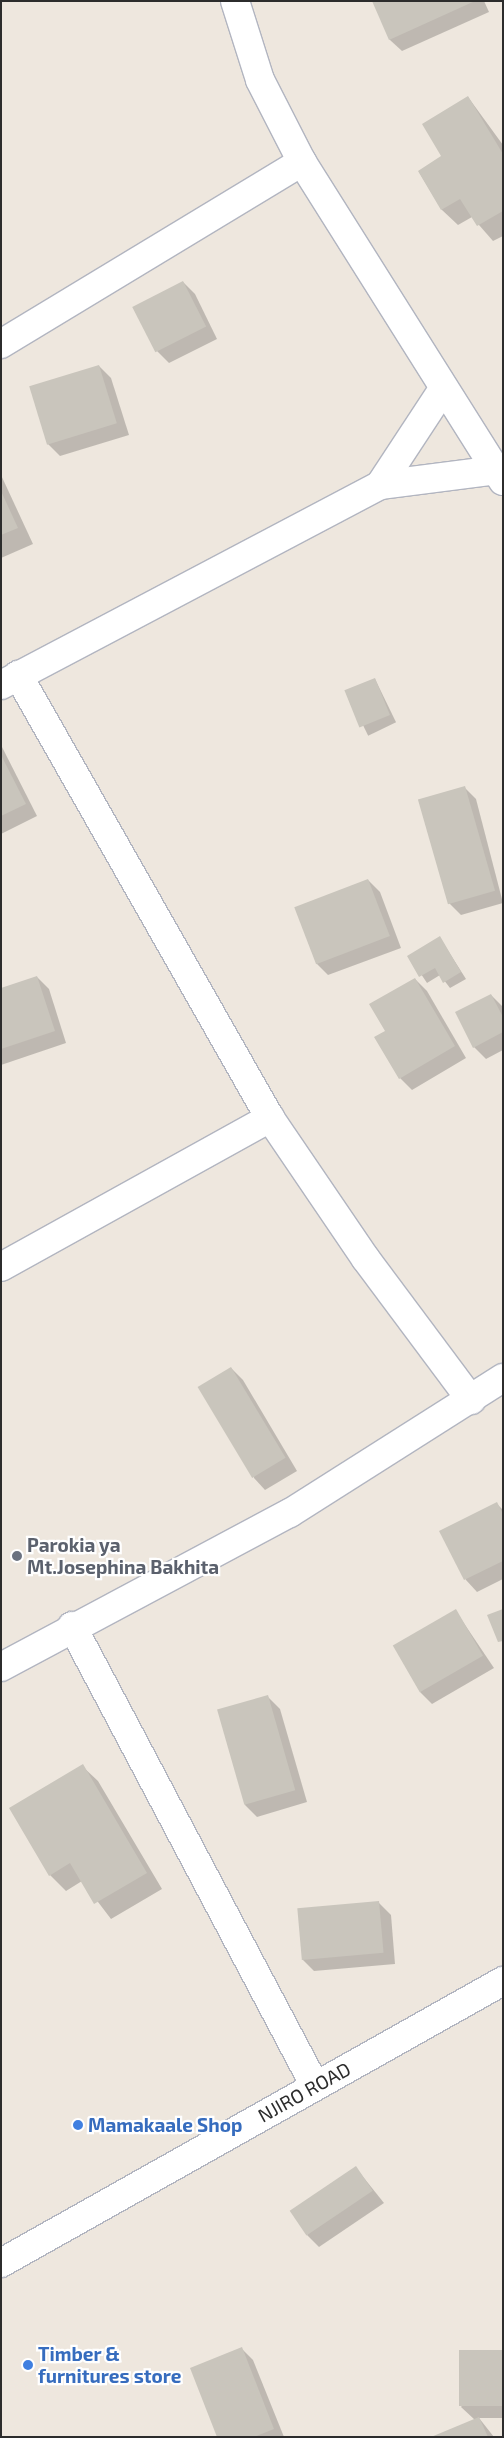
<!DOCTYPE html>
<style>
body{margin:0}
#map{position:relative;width:504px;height:2438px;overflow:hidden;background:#eee7de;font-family:"Exo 2",sans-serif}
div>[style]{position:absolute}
.shadow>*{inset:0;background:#0003;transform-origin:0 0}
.building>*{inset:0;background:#c9c5bc;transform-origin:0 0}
.roads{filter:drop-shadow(1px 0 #b2b5c0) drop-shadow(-1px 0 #b2b5c0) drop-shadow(0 1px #b2b5c0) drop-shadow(0 -1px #b2b5c0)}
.minor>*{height:28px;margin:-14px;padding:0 14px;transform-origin:14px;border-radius:14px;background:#fff}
.dots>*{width:14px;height:14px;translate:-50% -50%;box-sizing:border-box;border:2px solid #fff;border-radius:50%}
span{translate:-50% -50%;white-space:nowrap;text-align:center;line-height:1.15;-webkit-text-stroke:4.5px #fff;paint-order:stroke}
.worship-label{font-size:19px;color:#5b616d;font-weight:700}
.left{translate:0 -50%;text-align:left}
.street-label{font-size:19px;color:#2c2c2c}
.shop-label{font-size:19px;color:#366cbe;font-weight:700}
.frame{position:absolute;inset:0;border:2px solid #2c2c2c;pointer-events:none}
</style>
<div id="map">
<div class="shadow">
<i style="clip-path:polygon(373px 1px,484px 1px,489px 12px,402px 51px,390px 40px)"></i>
<i style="clip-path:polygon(468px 97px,503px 145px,503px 236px,493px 241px,472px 217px,458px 225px,442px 210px,419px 172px,443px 157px)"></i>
<i style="clip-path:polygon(183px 282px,195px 294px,217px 339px,169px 363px,157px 351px)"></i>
<i style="clip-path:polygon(99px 366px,111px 378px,129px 435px,60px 456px,48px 444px)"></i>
<i style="clip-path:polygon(1px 475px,33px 544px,1px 558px)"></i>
<i style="left:375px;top:679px;width:48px;height:31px;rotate:64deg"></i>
<i style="clip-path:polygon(1px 745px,37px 816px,1px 834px)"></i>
<i style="clip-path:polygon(464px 787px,476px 799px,503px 903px,461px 915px,449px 903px)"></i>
<i style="clip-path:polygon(368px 880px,380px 892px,401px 948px,328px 975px,316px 963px)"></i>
<i style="clip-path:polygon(440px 938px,466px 979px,450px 988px,440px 975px,427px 983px,409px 956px)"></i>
<i style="clip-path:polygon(37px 977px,49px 989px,66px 1043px,1px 1065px,1px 989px)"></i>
<i style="clip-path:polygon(415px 979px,427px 991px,466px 1058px,412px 1090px,400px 1078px,387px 1032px)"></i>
<i style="clip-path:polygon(491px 995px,503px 1007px,503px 1050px,486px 1059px,474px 1047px)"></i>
<i style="clip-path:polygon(231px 1368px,243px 1380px,297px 1471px,265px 1490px,254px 1478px)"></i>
<i style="clip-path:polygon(497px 1504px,503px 1510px,503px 1579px,477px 1592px,466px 1580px,441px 1532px)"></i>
<i style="clip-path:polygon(455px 1610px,494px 1668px,432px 1704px,420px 1692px)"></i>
<i style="clip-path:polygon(268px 1697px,280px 1709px,307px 1802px,257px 1817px,245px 1805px)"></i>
<i style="clip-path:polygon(82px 1766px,98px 1781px,162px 1889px,111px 1919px,82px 1881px,66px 1891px,50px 1875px)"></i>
<i style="clip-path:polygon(379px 1903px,391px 1915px,395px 1964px,314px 1971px,302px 1959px)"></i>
<i style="clip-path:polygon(356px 2168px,384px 2203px,319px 2247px,307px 2235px)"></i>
<i style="clip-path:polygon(241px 2348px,253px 2360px,284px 2437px,219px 2437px)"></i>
<i style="clip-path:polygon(503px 2351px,503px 2418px,479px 2418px,494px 2437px,434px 2437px,475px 2420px,461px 2407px)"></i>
</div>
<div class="building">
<i style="clip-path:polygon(372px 1px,475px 1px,389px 40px)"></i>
<i style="clip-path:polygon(468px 96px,503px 154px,503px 211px,477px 226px,460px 199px,441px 210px,418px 171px,441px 156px,422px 124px)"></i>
<i style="left:183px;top:281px;width:51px;height:57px;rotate:63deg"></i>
<i style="left:99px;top:365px;width:61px;height:73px;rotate:73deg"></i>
<i style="clip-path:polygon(1px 491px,18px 528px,1px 535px)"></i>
<i style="left:375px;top:678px;width:40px;height:33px;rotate:68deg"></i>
<i style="clip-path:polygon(1px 755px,26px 804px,1px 816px)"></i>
<i style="left:465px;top:786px;width:109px;height:49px;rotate:74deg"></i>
<i style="left:368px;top:879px;width:61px;height:79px;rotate:69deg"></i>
<i style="clip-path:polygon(440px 936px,461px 972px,443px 983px,435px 968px,419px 977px,407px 956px)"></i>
<i style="clip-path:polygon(37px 976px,55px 1031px,1px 1049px,1px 988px)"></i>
<i style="clip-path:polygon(415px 978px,455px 1046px,399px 1079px,374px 1037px,385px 1031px,369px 1004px)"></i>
<i style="clip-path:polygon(491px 994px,503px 1017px,503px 1032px,473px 1048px,455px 1012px)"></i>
<i style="left:231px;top:1367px;width:106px;height:39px;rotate:59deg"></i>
<i style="clip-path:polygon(497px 1502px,503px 1514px,503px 1561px,464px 1580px,439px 1531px)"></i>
<i style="left:456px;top:1609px;width:54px;height:73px;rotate:60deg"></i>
<i style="clip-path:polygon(503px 1609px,503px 1641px,498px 1642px,487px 1615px)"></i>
<i style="left:268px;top:1695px;width:99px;height:53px;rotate:74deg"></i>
<i style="clip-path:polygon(83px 1764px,147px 1873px,94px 1904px,70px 1863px,49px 1876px,9px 1808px)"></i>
<i style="left:379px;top:1901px;width:52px;height:82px;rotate:85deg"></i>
<i style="left:356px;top:2166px;width:30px;height:80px;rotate:56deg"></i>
<i style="clip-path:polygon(242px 2347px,274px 2429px,254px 2437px,217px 2437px,190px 2368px)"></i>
<i style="left:503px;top:2350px;width:56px;height:44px;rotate:90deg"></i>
<i style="clip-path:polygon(479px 2417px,488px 2437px,431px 2437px)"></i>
</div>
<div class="roads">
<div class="minor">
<i style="left:235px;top:1px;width:83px;rotate:72.4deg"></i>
<i style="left:260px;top:80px;width:92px;rotate:62.9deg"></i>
<i style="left:302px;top:162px;width:377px;rotate:57.8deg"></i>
<i style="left:1px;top:344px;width:352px;rotate:-31.2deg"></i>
<i style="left:380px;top:485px;width:118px;rotate:-7.3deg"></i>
<i style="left:18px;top:675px;width:510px;rotate:60.37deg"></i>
<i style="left:270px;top:1118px;width:171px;rotate:55.8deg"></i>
<i style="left:366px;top:1259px;width:176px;rotate:53.3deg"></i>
<i style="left:1px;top:685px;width:429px;rotate:-27.8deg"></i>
<i style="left:380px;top:485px;width:115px;rotate:-56.7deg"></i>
<i style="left:1px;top:1267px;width:308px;rotate:-29deg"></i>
<i style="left:72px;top:1626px;width:520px;rotate:62.15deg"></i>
<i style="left:1px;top:1667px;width:327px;rotate:-28.1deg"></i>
<i style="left:290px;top:1513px;width:252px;rotate:-32.4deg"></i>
<i style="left:1px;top:2263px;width:576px;rotate:-29.33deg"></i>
</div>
</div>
<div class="dots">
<i style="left:17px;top:1556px;background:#6b7280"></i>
<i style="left:78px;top:2125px;background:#3f7fe0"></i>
<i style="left:28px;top:2365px;background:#3f7fe0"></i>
</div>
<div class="worship-label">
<span class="left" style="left:27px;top:1556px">Parokia ya<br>Mt.Josephina Bakhita</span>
</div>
<div class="street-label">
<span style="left:304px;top:2092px;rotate:-29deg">NJIRO ROAD</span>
</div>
<div class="shop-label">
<span class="left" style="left:88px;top:2125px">Mamakaale Shop</span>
<span class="left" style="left:38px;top:2365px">Timber &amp;<br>furnitures store</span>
</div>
<div class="frame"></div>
</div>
